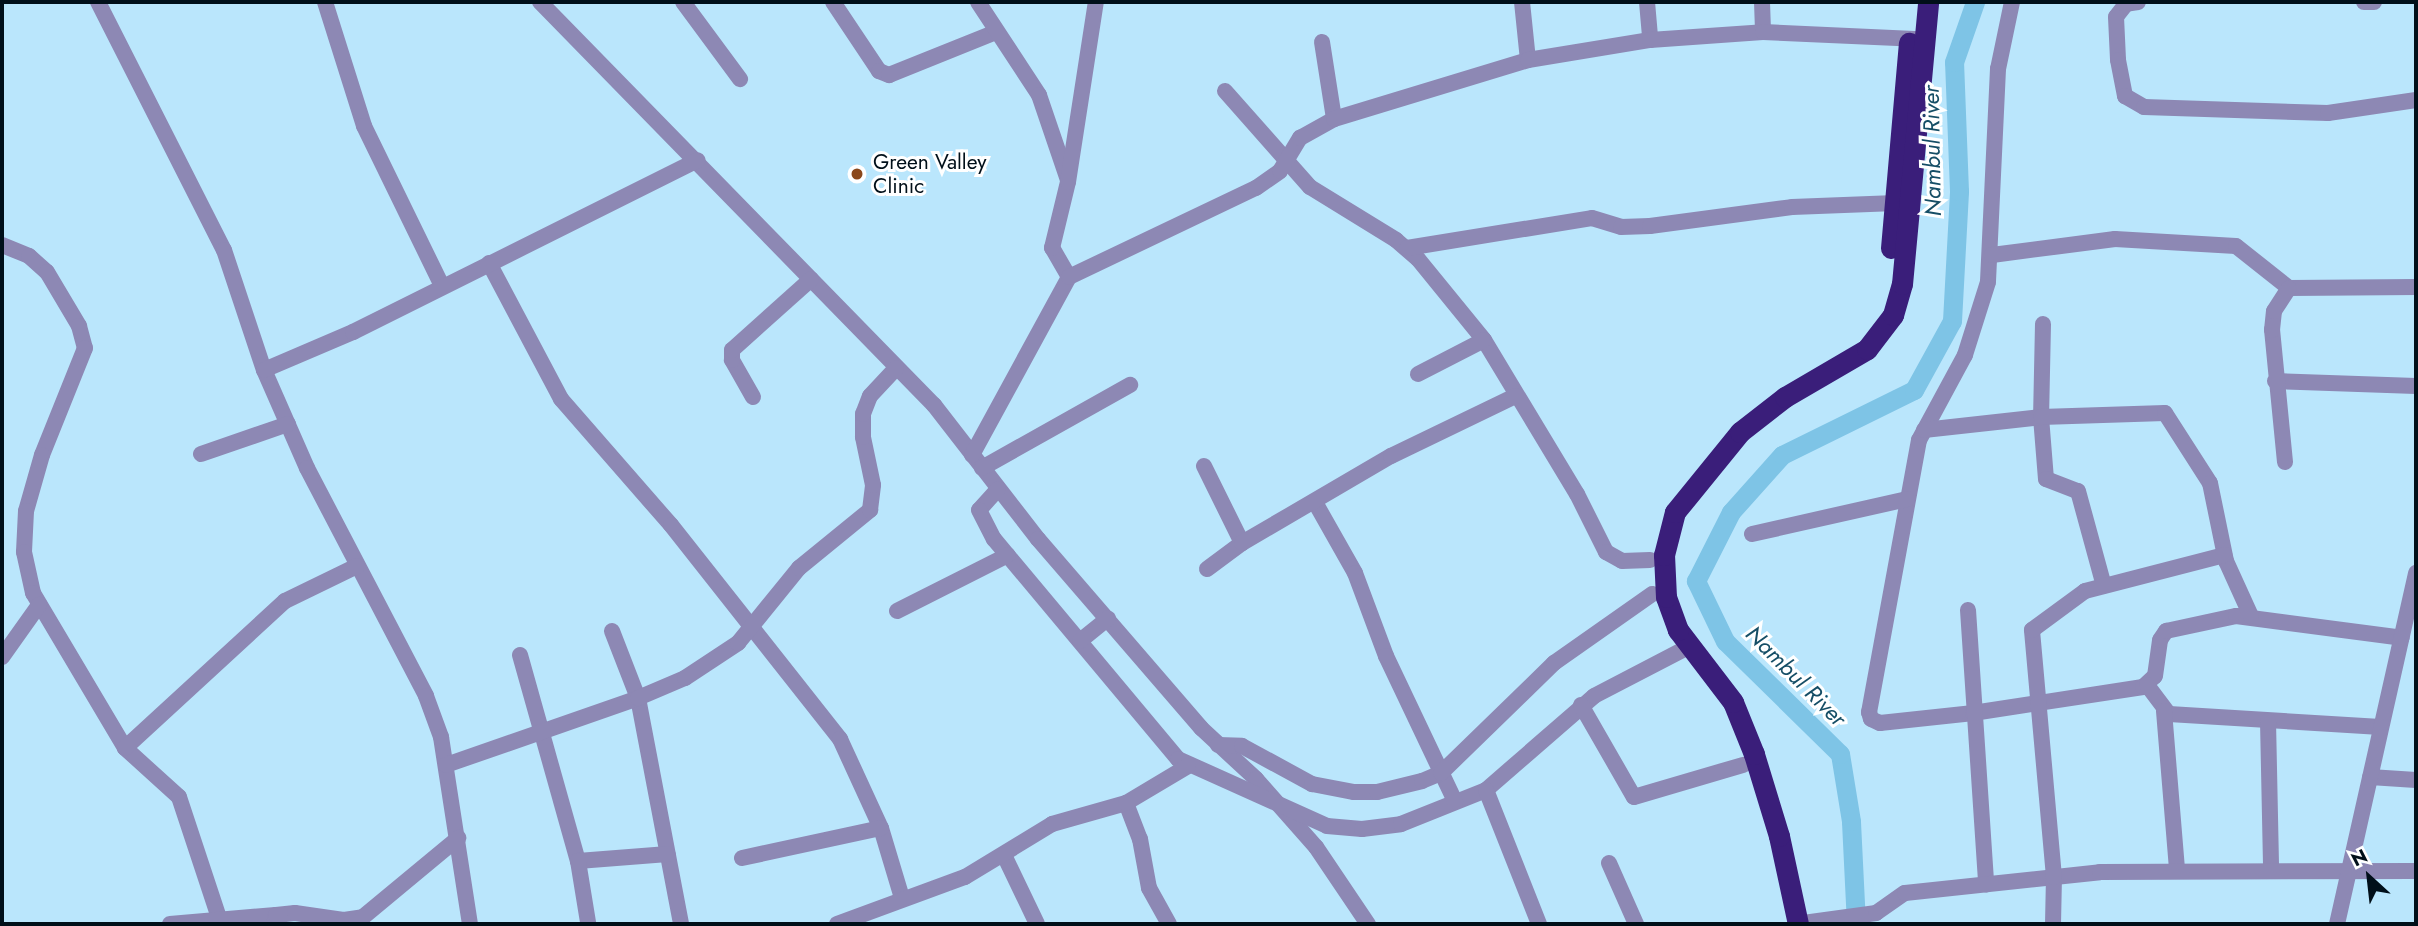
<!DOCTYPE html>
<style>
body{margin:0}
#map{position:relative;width:2418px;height:926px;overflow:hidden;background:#bae6fc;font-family:Jost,sans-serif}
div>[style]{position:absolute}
.river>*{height:19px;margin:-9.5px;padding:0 9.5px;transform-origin:9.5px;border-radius:9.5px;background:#7ec4e6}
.minor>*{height:16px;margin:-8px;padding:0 8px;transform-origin:8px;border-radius:8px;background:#8d88b4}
.highway>*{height:21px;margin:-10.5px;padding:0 10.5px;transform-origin:10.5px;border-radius:10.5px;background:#3a1e7a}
.dots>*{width:19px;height:19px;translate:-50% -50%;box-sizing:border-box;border:4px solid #fff;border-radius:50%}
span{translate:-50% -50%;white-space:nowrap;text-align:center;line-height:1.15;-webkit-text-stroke:6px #fff;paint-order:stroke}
.poi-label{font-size:21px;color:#000f19}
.left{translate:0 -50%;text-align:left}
.water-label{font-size:23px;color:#154e66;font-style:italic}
.frame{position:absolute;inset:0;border:4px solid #000f19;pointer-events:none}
.north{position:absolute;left:2334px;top:842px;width:70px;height:70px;-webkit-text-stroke:5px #fff;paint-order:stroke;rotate:333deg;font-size:19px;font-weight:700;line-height:28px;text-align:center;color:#000f19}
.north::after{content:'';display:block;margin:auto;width:24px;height:32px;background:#000f19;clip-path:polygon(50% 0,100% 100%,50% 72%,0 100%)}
</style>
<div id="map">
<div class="river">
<i style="left:1856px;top:924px;width:103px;rotate:-92.8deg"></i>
<i style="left:1851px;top:821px;width:68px;rotate:-99.3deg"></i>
<i style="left:1840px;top:754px;width:161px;rotate:-135.5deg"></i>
<i style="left:1725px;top:641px;width:67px;rotate:-115.8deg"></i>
<i style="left:1696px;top:581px;width:77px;rotate:-63.1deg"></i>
<i style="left:1731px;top:512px;width:76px;rotate:-48.2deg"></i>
<i style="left:1782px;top:455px;width:147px;rotate:-26.2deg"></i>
<i style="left:1914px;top:390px;width:79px;rotate:-61.2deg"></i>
<i style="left:1952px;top:321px;width:130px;rotate:-86.9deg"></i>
<i style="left:1959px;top:191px;width:129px;rotate:-92.2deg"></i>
<i style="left:1954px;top:62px;width:64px;rotate:-70.7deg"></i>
</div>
<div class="minor">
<i style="left:98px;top:2px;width:278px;rotate:63.1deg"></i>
<i style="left:224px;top:250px;width:126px;rotate:71.6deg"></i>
<i style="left:264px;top:370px;width:107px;rotate:66.3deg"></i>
<i style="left:307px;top:468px;width:257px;rotate:62.4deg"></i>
<i style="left:426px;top:696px;width:44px;rotate:69.9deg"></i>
<i style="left:441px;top:737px;width:189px;rotate:81.2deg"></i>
<i style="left:325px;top:2px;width:130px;rotate:72.5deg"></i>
<i style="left:364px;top:126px;width:178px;rotate:64deg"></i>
<i style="left:540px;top:2px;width:564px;rotate:45.65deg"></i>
<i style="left:934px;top:405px;width:170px;rotate:52.2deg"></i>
<i style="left:1038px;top:539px;width:250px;rotate:49.2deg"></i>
<i style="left:1201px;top:728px;width:75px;rotate:42.8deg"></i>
<i style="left:1256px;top:779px;width:91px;rotate:48.6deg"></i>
<i style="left:1316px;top:847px;width:93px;rotate:56deg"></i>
<i style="left:683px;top:2px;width:96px;rotate:53.5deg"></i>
<i style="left:833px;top:2px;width:83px;rotate:56.3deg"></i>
<i style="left:879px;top:71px;width:11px;rotate:22deg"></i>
<i style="left:889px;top:75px;width:115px;rotate:-21.9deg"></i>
<i style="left:978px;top:2px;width:111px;rotate:56.7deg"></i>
<i style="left:1039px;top:95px;width:90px;rotate:71.2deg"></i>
<i style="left:1522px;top:2px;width:58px;rotate:84.1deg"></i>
<i style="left:1647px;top:2px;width:38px;rotate:85deg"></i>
<i style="left:1762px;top:2px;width:30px;rotate:88deg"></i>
<i style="left:2012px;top:2px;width:68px;rotate:101.8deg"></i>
<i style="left:1998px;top:69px;width:213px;rotate:92.7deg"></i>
<i style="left:1988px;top:282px;width:77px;rotate:107.5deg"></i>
<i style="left:1965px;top:355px;width:97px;rotate:118.4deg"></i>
<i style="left:1919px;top:440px;width:277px;rotate:100.4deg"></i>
<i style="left:1869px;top:712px;width:7px;rotate:74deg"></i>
<i style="left:1871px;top:719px;width:10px;rotate:24deg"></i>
<i style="left:1880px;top:723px;width:94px;rotate:-6.1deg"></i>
<i style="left:1973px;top:713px;width:172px;rotate:-8.7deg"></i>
<i style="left:2143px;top:687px;width:16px;rotate:-43deg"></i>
<i style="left:2155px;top:676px;width:36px;rotate:-82deg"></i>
<i style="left:2160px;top:640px;width:11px;rotate:-56deg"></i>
<i style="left:2166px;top:631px;width:72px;rotate:-12.1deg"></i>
<i style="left:2236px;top:616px;width:167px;rotate:7.5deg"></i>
<i style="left:2138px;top:2px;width:12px;rotate:171deg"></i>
<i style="left:2126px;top:4px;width:16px;rotate:128deg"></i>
<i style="left:2116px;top:17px;width:43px;rotate:87.3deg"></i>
<i style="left:2118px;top:60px;width:37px;rotate:79deg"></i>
<i style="left:2125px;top:96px;width:22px;rotate:30deg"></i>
<i style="left:2144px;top:107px;width:184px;rotate:1.9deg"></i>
<i style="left:2328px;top:113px;width:89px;rotate:-8.4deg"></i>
<i style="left:2364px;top:2px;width:10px"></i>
<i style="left:1322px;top:42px;width:78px;rotate:81.1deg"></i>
<i style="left:1225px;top:91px;width:128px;rotate:48.5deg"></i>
<i style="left:1310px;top:187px;width:101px;rotate:31.6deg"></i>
<i style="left:1396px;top:240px;width:29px;rotate:41deg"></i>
<i style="left:1418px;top:259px;width:104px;rotate:50.8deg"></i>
<i style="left:1484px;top:340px;width:180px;rotate:58.9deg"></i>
<i style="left:1577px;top:494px;width:65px;rotate:63.4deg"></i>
<i style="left:1606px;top:552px;width:18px;rotate:29deg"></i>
<i style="left:1622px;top:561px;width:28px;rotate:-2deg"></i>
<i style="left:2px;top:245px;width:29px;rotate:22deg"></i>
<i style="left:29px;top:256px;width:24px;rotate:42deg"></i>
<i style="left:47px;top:272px;width:63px;rotate:59.3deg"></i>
<i style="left:79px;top:326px;width:23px;rotate:75deg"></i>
<i style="left:85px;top:348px;width:115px;rotate:111.9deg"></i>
<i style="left:42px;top:455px;width:58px;rotate:105.9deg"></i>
<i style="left:26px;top:511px;width:41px;rotate:92.8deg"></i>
<i style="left:24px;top:552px;width:42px;rotate:77.6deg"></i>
<i style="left:33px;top:593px;width:180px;rotate:59.3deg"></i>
<i style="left:125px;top:748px;width:73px;rotate:42.2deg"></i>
<i style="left:179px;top:797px;width:127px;rotate:71.7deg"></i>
<i style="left:1407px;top:248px;width:187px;rotate:-9.2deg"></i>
<i style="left:1592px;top:218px;width:30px;rotate:17deg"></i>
<i style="left:1621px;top:227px;width:29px;rotate:-2deg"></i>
<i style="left:1650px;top:226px;width:143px;rotate:-7.6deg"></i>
<i style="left:1792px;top:207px;width:104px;rotate:-2.2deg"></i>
<i style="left:1992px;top:255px;width:124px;rotate:-7.4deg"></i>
<i style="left:2115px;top:239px;width:121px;rotate:3.3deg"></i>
<i style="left:2236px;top:246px;width:68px;rotate:38.4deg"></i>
<i style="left:2289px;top:288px;width:127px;rotate:-0.5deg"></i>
<i style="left:489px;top:263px;width:154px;rotate:62.1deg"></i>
<i style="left:561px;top:399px;width:167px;rotate:48.9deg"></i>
<i style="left:671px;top:525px;width:273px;rotate:51.7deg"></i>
<i style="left:840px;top:739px;width:98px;rotate:65.3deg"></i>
<i style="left:881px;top:828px;width:73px;rotate:73.3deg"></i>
<i style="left:1069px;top:277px;width:34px;rotate:-120deg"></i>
<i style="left:1052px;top:248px;width:68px;rotate:-76.4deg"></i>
<i style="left:1068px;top:182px;width:182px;rotate:-81.2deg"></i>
<i style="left:2043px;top:324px;width:93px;rotate:91.2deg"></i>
<i style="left:2041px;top:417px;width:62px;rotate:85.4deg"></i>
<i style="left:2046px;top:479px;width:34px;rotate:21deg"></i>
<i style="left:2078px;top:491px;width:98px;rotate:74.7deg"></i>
<i style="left:264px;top:370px;width:97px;rotate:-23.1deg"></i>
<i style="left:353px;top:332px;width:385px;rotate:-26.5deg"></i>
<i style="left:1418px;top:374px;width:74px;rotate:-27.3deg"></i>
<i style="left:2275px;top:381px;width:141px;rotate:2deg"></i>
<i style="left:753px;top:397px;width:43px;rotate:-119.6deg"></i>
<i style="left:732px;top:360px;width:10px;rotate:-90deg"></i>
<i style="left:732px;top:350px;width:106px;rotate:-41.9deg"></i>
<i style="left:1924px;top:430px;width:118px;rotate:-6.3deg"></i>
<i style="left:2041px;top:417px;width:124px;rotate:-1.8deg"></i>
<i style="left:2165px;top:413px;width:83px;rotate:57.3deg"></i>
<i style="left:2210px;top:483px;width:80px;rotate:78.4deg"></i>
<i style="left:2226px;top:561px;width:60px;rotate:65.6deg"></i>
<i style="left:201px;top:454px;width:92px;rotate:-19deg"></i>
<i style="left:972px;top:455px;width:203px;rotate:-61.4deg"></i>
<i style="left:1069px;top:277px;width:207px;rotate:-25.5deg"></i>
<i style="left:1256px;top:188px;width:29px;rotate:-35deg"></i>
<i style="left:1280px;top:171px;width:39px;rotate:-59deg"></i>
<i style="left:1300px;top:138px;width:39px;rotate:-29deg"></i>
<i style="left:1334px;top:119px;width:203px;rotate:-16.9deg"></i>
<i style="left:1528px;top:60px;width:124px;rotate:-9.3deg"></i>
<i style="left:1650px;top:40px;width:113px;rotate:-4deg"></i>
<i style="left:1763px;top:32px;width:157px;rotate:2.6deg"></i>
<i style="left:2285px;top:462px;width:133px;rotate:-95.6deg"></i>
<i style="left:2272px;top:330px;width:19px;rotate:-84deg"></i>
<i style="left:2274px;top:311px;width:27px;rotate:-57deg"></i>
<i style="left:1204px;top:466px;width:86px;rotate:63.7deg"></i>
<i style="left:982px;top:468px;width:170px;rotate:-29.3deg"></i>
<i style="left:998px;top:489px;width:28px;rotate:132deg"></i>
<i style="left:979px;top:510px;width:33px;rotate:63deg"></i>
<i style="left:994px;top:539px;width:287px;rotate:50.1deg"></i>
<i style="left:1178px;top:759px;width:163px;rotate:24.2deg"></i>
<i style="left:1327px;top:826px;width:35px;rotate:5deg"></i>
<i style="left:1362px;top:829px;width:39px;rotate:-7deg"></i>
<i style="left:1401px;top:824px;width:92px;rotate:-21.8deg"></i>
<i style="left:1486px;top:790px;width:143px;rotate:-41deg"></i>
<i style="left:1594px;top:696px;width:106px;rotate:-27.5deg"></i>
<i style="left:1316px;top:504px;width:79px;rotate:60.5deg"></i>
<i style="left:1355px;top:573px;width:89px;rotate:69.5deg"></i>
<i style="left:1386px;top:656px;width:161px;rotate:64.6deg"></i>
<i style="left:1752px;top:534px;width:159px;rotate:-12.7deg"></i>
<i style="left:1207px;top:569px;width:44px;rotate:-36.6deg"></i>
<i style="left:1242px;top:543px;width:173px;rotate:-30.3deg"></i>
<i style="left:1391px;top:456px;width:138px;rotate:-25.8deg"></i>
<i style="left:1968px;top:610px;width:275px;rotate:86.2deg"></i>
<i style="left:897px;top:611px;width:124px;rotate:-26.8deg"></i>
<i style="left:612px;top:631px;width:72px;rotate:68.8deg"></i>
<i style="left:638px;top:698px;width:230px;rotate:79.2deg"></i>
<i style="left:1080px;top:641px;width:36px;rotate:-39deg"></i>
<i style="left:520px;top:655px;width:214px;rotate:74.3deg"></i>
<i style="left:578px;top:861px;width:90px;rotate:-4.4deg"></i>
<i style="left:2px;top:657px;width:64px;rotate:-54.6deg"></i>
<i style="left:2147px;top:685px;width:36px;rotate:53deg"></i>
<i style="left:2169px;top:714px;width:212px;rotate:3.5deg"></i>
<i style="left:1581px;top:705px;width:106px;rotate:60.1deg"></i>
<i style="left:1634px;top:797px;width:114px;rotate:-16.4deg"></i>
<i style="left:2164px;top:711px;width:160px;rotate:85.3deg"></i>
<i style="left:2268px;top:721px;width:148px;rotate:88.8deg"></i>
<i style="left:1218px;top:745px;width:24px;rotate:2deg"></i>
<i style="left:1242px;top:746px;width:80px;rotate:28.5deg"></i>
<i style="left:1312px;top:784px;width:43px;rotate:10.8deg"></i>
<i style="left:1354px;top:792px;width:23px"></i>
<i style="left:1377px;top:792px;width:46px;rotate:-13.7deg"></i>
<i style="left:1422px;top:781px;width:21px;rotate:-23deg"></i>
<i style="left:1441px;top:773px;width:158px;rotate:-44.2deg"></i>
<i style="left:1554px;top:663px;width:120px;rotate:-35.1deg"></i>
<i style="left:125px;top:748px;width:217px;rotate:-42.6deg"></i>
<i style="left:285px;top:601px;width:80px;rotate:-25.9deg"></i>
<i style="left:446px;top:765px;width:203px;rotate:-19.2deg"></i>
<i style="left:638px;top:698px;width:51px;rotate:-23.1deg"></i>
<i style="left:685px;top:678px;width:64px;rotate:-33.4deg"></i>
<i style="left:738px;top:643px;width:97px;rotate:-50.9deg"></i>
<i style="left:799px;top:568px;width:92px;rotate:-39.2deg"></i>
<i style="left:870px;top:510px;width:25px;rotate:-83deg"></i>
<i style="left:873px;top:485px;width:49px;rotate:-101.8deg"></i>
<i style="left:863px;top:437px;width:23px;rotate:-90deg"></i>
<i style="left:863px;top:414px;width:19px;rotate:-69deg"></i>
<i style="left:870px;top:396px;width:38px;rotate:-47deg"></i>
<i style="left:2370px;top:777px;width:46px;rotate:3.7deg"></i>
<i style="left:1486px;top:790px;width:144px;rotate:68.4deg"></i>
<i style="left:1126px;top:803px;width:39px;rotate:69deg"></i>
<i style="left:1140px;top:839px;width:50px;rotate:79.6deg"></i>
<i style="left:1149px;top:888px;width:41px;rotate:60.9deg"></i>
<i style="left:1004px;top:855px;width:76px;rotate:64.4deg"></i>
<i style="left:742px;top:858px;width:142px;rotate:-12.2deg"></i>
<i style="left:578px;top:861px;width:62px;rotate:80.7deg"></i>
<i style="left:1609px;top:863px;width:67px;rotate:66.1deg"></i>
<i style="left:170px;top:924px;width:106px;rotate:-4.9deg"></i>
<i style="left:274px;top:924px;width:9px;rotate:-77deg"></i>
<i style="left:276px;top:915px;width:19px;rotate:-6deg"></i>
<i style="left:295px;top:913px;width:49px;rotate:8.1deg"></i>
<i style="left:344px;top:920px;width:19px;rotate:-9deg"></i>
<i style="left:363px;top:917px;width:124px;rotate:-39.7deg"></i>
<i style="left:837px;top:924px;width:136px;rotate:-20.2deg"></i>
<i style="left:965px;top:877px;width:102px;rotate:-31.3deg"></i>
<i style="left:1052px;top:824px;width:77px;rotate:-15.8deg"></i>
<i style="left:1126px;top:803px;width:72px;rotate:-30.8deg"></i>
<i style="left:1796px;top:924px;width:81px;rotate:-7.8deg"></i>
<i style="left:1876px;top:913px;width:35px;rotate:-35deg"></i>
<i style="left:1905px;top:893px;width:196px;rotate:-6.1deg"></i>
<i style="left:2100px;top:872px;width:316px;rotate:-0.2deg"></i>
<i style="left:2053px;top:924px;width:47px;rotate:-88.8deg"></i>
<i style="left:2054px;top:877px;width:248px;rotate:-95.1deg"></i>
<i style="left:2032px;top:630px;width:66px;rotate:-36.3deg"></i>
<i style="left:2085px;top:591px;width:144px;rotate:-14.5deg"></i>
<i style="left:2337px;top:924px;width:360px;rotate:-77.3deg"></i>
</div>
<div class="highway">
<i style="left:1891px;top:248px;width:206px;rotate:-85deg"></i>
<i style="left:1798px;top:924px;width:90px;rotate:-102.2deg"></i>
<i style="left:1779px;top:836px;width:86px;rotate:-107deg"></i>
<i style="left:1754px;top:754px;width:56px;rotate:-112deg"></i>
<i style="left:1733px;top:702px;width:91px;rotate:-127.4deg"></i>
<i style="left:1678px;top:630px;width:35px;rotate:-110deg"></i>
<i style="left:1666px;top:597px;width:42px;rotate:-92.7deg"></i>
<i style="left:1664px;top:555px;width:44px;rotate:-75.7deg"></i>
<i style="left:1675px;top:512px;width:103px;rotate:-50.9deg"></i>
<i style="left:1740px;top:432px;width:57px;rotate:-37.9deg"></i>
<i style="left:1785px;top:397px;width:95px;rotate:-30.3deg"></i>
<i style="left:1867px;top:349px;width:43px;rotate:-52.6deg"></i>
<i style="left:1893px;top:315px;width:32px;rotate:-74deg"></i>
<i style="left:1902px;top:284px;width:283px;rotate:-84.7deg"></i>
</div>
<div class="dots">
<i style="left:857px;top:174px;background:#8a471a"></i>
</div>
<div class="poi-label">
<span class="left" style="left:873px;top:174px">Green Valley<br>Clinic</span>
</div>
<div class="water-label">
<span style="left:1932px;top:151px;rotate:-91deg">Nambul River</span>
<span style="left:1796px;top:676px;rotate:45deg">Nambul River</span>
</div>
<div class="frame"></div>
<div class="north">N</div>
</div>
